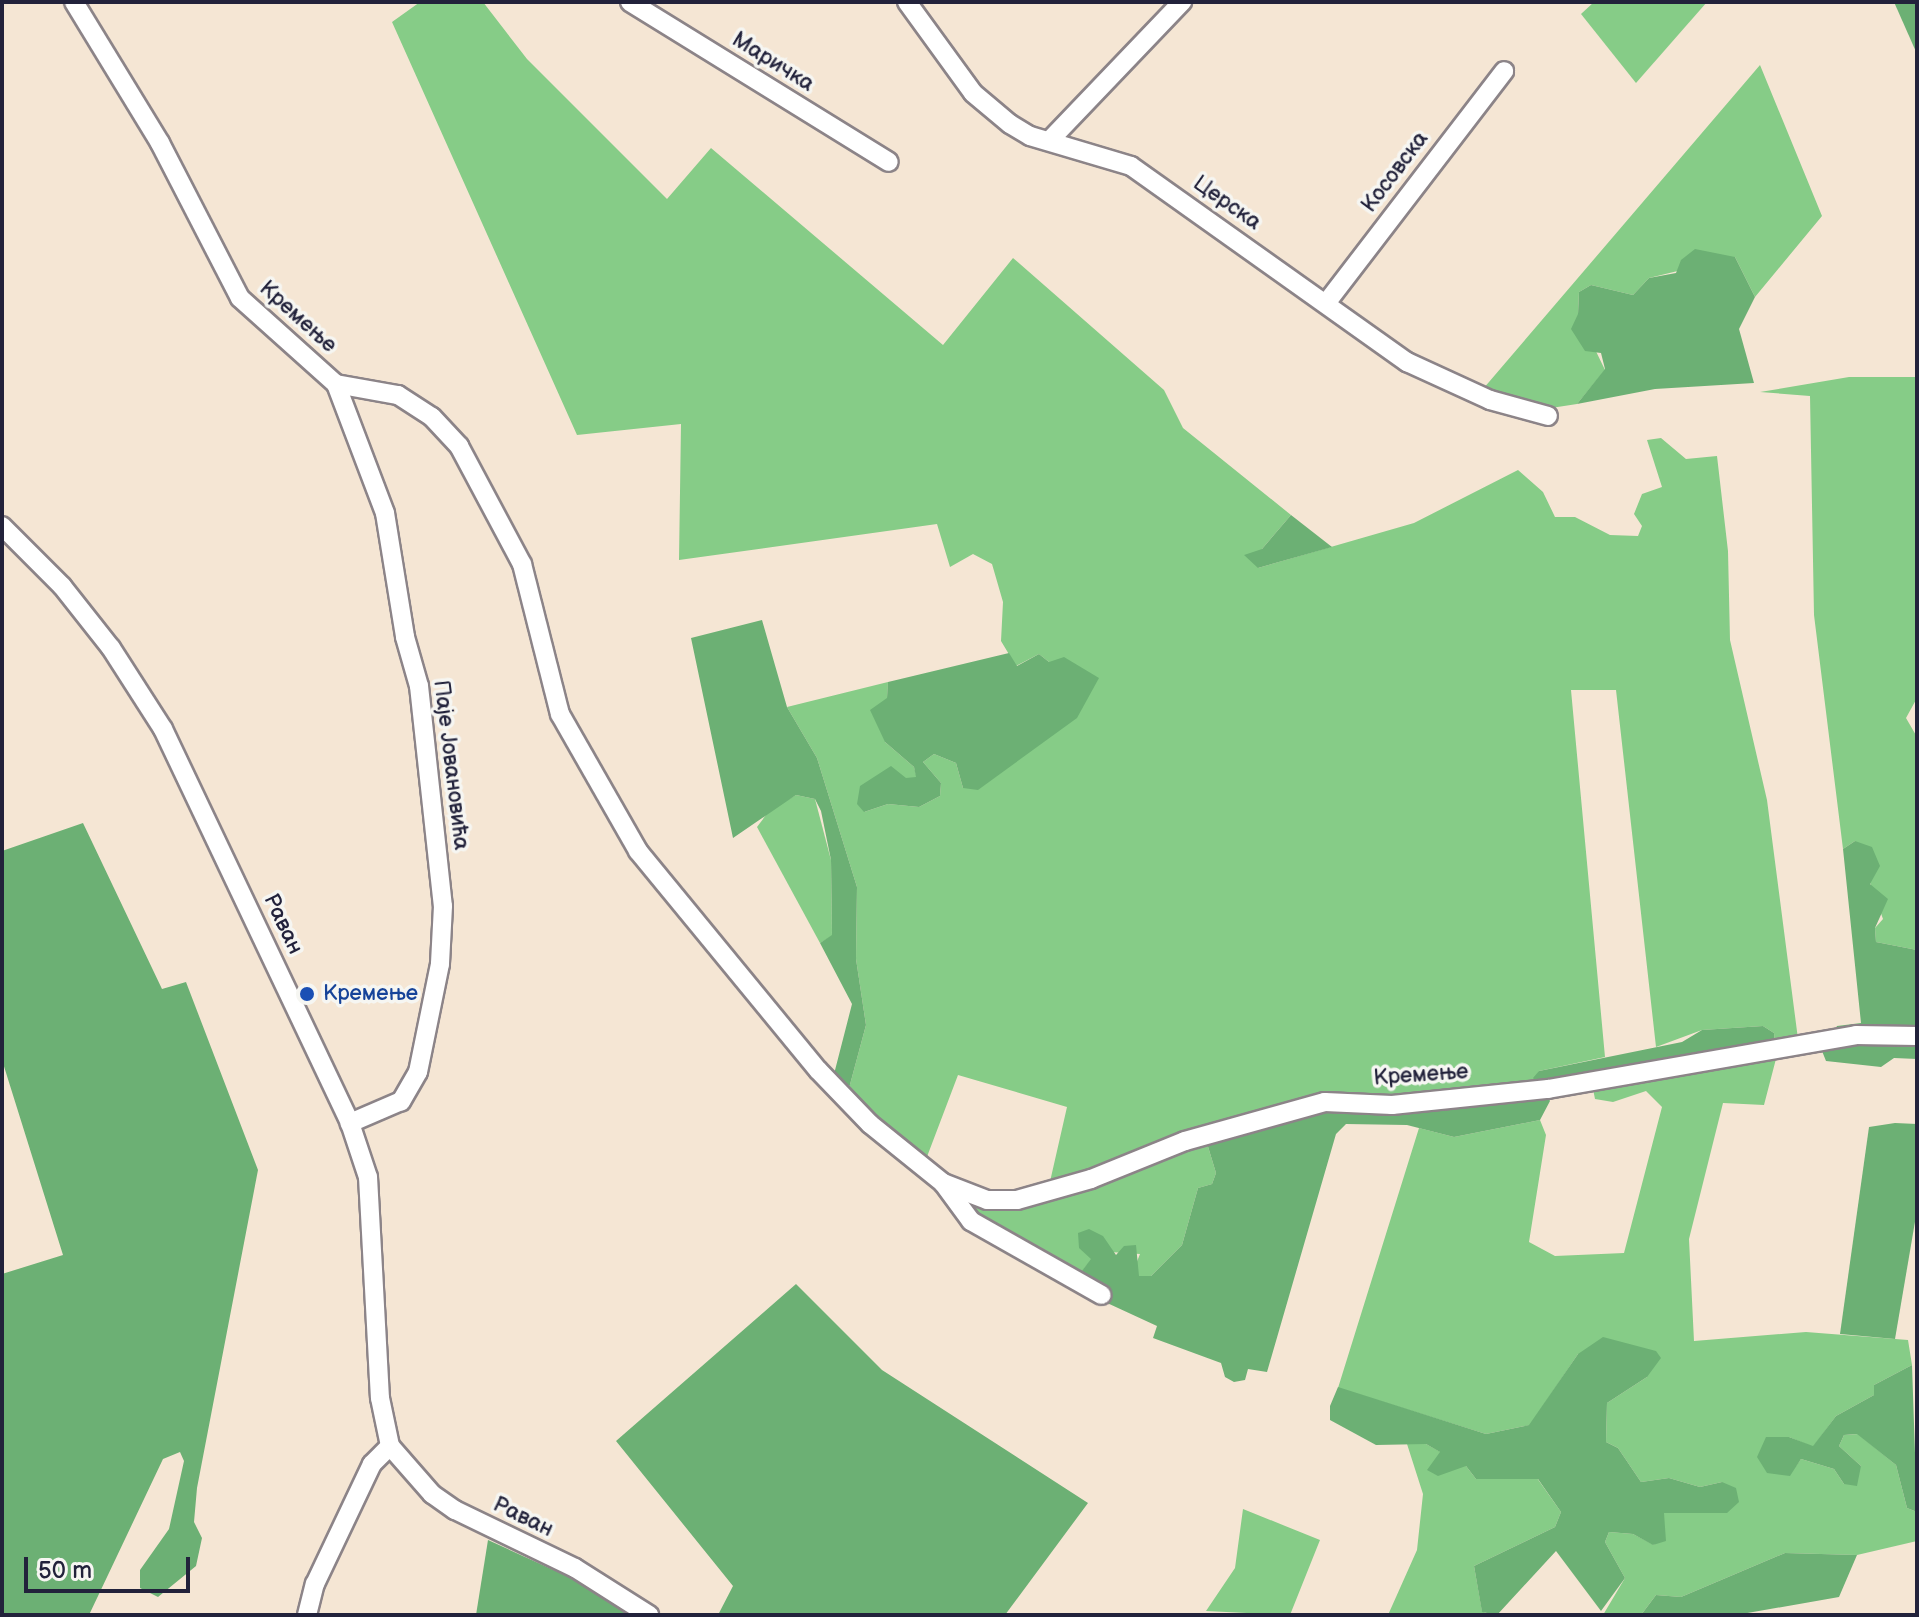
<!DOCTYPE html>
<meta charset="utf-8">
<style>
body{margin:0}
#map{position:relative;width:1919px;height:1617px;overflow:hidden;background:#f5e6d4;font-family:"Balsamiq Sans",sans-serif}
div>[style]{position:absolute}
.green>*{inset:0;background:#86cc87}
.forest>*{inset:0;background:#6cb074}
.roads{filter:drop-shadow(2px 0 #8c8488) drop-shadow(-2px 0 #8c8488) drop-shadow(0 2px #8c8488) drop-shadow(0 -2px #8c8488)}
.minor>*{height:18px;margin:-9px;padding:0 9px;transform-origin:9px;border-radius:9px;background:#fff}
.dots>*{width:22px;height:22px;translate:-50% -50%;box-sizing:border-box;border:4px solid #f6f6f2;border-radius:50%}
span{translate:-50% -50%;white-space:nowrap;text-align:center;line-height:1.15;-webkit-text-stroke:7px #f6f6f2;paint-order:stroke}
.street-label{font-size:22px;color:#22223b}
.transit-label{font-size:22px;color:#164399}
.left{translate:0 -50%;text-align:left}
.frame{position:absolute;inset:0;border:4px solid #22223b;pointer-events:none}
.scale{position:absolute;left:24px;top:1557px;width:166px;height:36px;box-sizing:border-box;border:4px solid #22223b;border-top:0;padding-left:10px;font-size:24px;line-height:28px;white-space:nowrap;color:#22223b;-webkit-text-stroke:6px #f6f6f2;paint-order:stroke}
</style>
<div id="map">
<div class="green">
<i style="clip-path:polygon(420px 2px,483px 2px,527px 59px,667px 199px,711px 148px,943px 345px,1013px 258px,1164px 390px,1183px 428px,1291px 515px,1262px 549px,1258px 568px,1414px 523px,1518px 470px,1543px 492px,1555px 517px,1575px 517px,1610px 535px,1638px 536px,1642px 526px,1634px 514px,1642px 494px,1662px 487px,1647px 440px,1661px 438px,1686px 459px,1717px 456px,1728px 551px,1730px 640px,1767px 800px,1798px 1039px,1775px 1044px,1774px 1033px,1763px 1026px,1702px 1030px,1656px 1047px,1616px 690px,1571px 690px,1605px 1057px,1539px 1071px,1537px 1083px,1392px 1101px,1324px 1098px,1049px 1186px,1067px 1107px,958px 1075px,925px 1162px,848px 1092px,866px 1025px,856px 959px,857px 887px,817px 758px,787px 707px,888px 682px,885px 742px,914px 767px,917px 778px,906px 779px,864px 812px,888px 804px,919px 807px,940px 796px,941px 783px,923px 762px,934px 754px,956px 763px,963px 788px,1049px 662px,1039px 654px,1016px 666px,1001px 641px,1003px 602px,992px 564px,973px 554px,950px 567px,937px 524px,679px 560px,681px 424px,577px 435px,392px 22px)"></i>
<i style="clip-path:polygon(1594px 2px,1707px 2px,1636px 83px,1581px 14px)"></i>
<i style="clip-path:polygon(1760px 65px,1822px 216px,1755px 297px,1735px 257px,1649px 278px,1633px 295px,1591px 285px,1579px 292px,1578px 314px,1605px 370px,1577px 404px,1551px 408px,1504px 400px,1483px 389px)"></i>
<i style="clip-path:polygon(1849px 377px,1917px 377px,1917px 698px,1906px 718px,1917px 737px,1917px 950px,1876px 942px,1875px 928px,1883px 919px,1855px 841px,1843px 849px,1814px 615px,1810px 396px,1760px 392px)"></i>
<i style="clip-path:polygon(796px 795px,815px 799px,831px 860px,832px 936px,820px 943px,757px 827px,769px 811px)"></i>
<i style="clip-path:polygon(1777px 1055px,1764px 1105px,1723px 1103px,1689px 1239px,1694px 1341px,1806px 1332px,1908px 1340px,1912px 1365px,1874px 1385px,1874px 1395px,1836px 1416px,1813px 1447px,1789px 1437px,1796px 1466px,1801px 1459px,1834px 1469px,1844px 1484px,1861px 1466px,1839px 1446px,1844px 1435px,1858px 1434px,1896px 1465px,1907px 1508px,1917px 1512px,1917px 1541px,1857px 1555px,1785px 1553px,1681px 1597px,1656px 1595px,1641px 1615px,1603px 1615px,1625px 1578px,1605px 1542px,1609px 1532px,1633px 1534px,1654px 1545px,1664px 1512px,1727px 1513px,1722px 1482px,1700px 1487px,1669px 1478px,1641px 1482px,1618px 1448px,1606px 1442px,1607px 1403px,1647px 1377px,1578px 1354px,1530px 1425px,1486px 1434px,1338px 1388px,1419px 1128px,1454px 1137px,1540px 1120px,1546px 1135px,1529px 1242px,1555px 1256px,1624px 1253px,1662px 1107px,1646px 1091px,1613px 1102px,1595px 1099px,1593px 1089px)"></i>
<i style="clip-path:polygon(1206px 1140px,1216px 1173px,1212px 1184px,1198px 1188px,1182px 1245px,1151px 1276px,1138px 1276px,1134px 1269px,1140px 1254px,1110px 1252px,1092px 1259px,1078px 1276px,972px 1216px,978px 1200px,986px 1204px)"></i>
<i style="clip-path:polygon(1407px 1444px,1426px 1444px,1466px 1466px,1476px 1479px,1537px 1478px,1561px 1512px,1555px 1527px,1474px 1566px,1482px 1611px,1490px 1615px,1388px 1615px,1417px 1550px,1423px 1494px)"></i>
<i style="clip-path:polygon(1243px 1509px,1320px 1540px,1290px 1615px,1206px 1611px,1235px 1568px)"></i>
</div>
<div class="forest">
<i style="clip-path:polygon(1894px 2px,1915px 2px,1917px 54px)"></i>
<i style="clip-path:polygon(1695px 249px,1735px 257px,1755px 297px,1739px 329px,1754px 383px,1655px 389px,1577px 404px,1605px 369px,1601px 353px,1585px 351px,1571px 329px,1578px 314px,1579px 292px,1591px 285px,1633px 295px,1649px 278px,1676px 273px,1681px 260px)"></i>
<i style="clip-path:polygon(1291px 515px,1332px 547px,1258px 568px,1244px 555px,1262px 549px)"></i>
<i style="clip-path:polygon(762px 620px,787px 707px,817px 758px,857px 887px,856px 959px,866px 1025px,848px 1092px,833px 1078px,852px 1004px,820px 943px,832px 935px,831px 860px,821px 811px,815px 799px,796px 795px,733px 838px,691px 638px)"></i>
<i style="clip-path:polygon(1009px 653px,1017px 666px,1039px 654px,1049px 662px,1064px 657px,1099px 678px,1077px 718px,978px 790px,963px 788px,956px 763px,934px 754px,923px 762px,941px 783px,940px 796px,919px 807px,888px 804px,864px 812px,857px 804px,860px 786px,891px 766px,906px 778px,916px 777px,914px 767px,885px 742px,870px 710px,887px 698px,888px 682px)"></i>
<i style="clip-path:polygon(83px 823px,162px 989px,186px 982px,258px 1170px,197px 1488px,194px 1522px,202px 1538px,196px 1566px,158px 1597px,140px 1588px,140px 1570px,169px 1529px,184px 1461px,180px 1452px,163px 1459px,89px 1615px,2px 1615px,2px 1274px,63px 1255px,2px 1060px,2px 851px)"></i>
<i style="clip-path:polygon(1855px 841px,1872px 847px,1880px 866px,1870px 884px,1888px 899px,1875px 928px,1876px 942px,1917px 950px,1917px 1059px,1894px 1058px,1881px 1067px,1826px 1061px,1822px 1051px,1837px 1026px,1861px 1023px,1843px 849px)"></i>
<i style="clip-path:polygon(1763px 1026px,1774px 1033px,1775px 1044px,1537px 1083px,1533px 1078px,1539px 1071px,1682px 1042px,1702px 1030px)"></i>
<i style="clip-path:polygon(1547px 1094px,1550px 1101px,1540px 1120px,1454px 1137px,1407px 1125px,1346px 1124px,1336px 1134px,1267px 1372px,1248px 1369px,1245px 1380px,1234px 1382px,1225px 1377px,1221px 1363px,1153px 1338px,1157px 1326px,1105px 1302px,1078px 1276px,1091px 1259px,1079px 1248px,1078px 1233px,1089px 1229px,1103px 1236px,1116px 1255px,1124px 1246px,1136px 1245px,1139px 1276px,1151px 1276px,1182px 1245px,1198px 1188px,1212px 1184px,1216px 1173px,1206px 1140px,1325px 1107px)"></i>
<i style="clip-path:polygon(1895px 1123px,1917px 1124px,1917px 1210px,1895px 1339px,1840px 1334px,1869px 1127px)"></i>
<i style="clip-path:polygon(796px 1284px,882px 1370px,1088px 1503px,1005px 1615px,718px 1615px,733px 1586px,616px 1441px)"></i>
<i style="clip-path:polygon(1603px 1337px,1656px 1351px,1661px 1358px,1647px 1377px,1607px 1403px,1606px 1442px,1618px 1448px,1641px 1482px,1669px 1478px,1700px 1487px,1722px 1482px,1736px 1488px,1739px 1502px,1727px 1513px,1664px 1513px,1666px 1541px,1653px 1545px,1633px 1534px,1609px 1532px,1605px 1542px,1625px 1578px,1601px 1611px,1556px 1551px,1497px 1615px,1482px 1612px,1474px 1566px,1555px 1527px,1561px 1512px,1538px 1479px,1476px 1479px,1466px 1466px,1438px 1476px,1427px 1470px,1440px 1452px,1426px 1444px,1376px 1445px,1330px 1420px,1330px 1406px,1338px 1387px,1486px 1434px,1529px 1425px,1578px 1354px)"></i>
<i style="clip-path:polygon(1912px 1365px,1917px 1512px,1907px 1508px,1896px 1465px,1857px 1434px,1844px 1435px,1839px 1446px,1861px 1466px,1857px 1486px,1844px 1484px,1834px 1469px,1801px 1459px,1790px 1476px,1767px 1473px,1757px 1457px,1766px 1437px,1789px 1437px,1813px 1446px,1836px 1416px,1874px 1395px,1874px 1385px)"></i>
<i style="clip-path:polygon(488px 1540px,580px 1582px,630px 1615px,476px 1615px)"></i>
<i style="clip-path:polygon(1785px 1553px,1857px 1555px,1839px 1597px,1736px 1615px,1641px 1615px,1656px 1595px,1681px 1597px)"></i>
</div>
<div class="roads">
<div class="minor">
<i style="left:74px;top:2px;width:165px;rotate:58.6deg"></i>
<i style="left:160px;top:143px;width:174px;rotate:62.7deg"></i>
<i style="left:240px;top:298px;width:129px;rotate:41.9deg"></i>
<i style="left:336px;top:384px;width:63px;rotate:10.1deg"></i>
<i style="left:398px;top:395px;width:40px;rotate:32.9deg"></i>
<i style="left:432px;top:417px;width:40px;rotate:47deg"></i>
<i style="left:459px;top:446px;width:134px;rotate:61.9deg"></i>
<i style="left:522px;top:564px;width:155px;rotate:75.8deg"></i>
<i style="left:560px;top:714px;width:158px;rotate:60.3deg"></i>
<i style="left:638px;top:851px;width:283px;rotate:50.6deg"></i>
<i style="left:818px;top:1070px;width:75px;rotate:46.1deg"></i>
<i style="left:870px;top:1124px;width:94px;rotate:38.9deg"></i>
<i style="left:943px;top:1183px;width:47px;rotate:21.1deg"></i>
<i style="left:987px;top:1200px;width:30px"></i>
<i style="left:1017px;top:1200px;width:77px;rotate:-15.8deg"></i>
<i style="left:1091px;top:1179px;width:101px;rotate:-22deg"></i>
<i style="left:1185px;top:1141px;width:145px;rotate:-15.6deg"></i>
<i style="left:1325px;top:1102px;width:67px;rotate:2.6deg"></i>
<i style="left:1392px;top:1105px;width:157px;rotate:-5.9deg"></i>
<i style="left:1548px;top:1089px;width:313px;rotate:-9.9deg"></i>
<i style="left:1856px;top:1035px;width:61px;rotate:0.9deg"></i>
<i style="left:630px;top:2px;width:304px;rotate:31.7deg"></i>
<i style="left:907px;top:2px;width:112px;rotate:54deg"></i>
<i style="left:973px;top:93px;width:48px;rotate:40deg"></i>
<i style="left:1010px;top:124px;width:23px;rotate:31deg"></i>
<i style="left:1030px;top:136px;width:105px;rotate:16.5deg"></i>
<i style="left:1131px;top:166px;width:339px;rotate:35.4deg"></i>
<i style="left:1407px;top:362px;width:91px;rotate:24.6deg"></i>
<i style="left:1490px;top:400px;width:60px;rotate:15.4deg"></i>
<i style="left:1051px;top:139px;width:190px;rotate:-46.3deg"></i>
<i style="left:1327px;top:302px;width:291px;rotate:-52.5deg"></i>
<i style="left:336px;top:384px;width:138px;rotate:69.2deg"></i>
<i style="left:385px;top:513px;width:126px;rotate:80.8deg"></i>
<i style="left:405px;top:637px;width:51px;rotate:74.1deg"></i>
<i style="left:419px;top:686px;width:221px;rotate:83.8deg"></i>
<i style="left:443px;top:906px;width:58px;rotate:93deg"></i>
<i style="left:440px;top:964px;width:110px;rotate:101.5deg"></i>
<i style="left:418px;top:1072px;width:34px;rotate:120deg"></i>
<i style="left:401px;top:1101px;width:56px;rotate:156.7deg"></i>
<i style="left:2px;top:526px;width:85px;rotate:45deg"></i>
<i style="left:62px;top:586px;width:79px;rotate:51.7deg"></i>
<i style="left:111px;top:648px;width:96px;rotate:57.3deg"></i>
<i style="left:163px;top:729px;width:436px;rotate:64.6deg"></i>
<i style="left:350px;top:1123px;width:57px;rotate:71.6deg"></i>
<i style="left:368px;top:1177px;width:221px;rotate:86.9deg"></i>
<i style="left:380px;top:1398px;width:49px;rotate:78.2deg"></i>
<i style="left:390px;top:1446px;width:64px;rotate:48.8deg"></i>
<i style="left:432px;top:1494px;width:28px;rotate:35deg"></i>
<i style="left:455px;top:1510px;width:133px;rotate:25.8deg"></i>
<i style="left:575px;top:1568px;width:88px;rotate:32.4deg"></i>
<i style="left:943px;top:1183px;width:47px;rotate:53.6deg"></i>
<i style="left:971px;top:1221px;width:150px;rotate:29.5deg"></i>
<i style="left:307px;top:1615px;width:32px;rotate:-76deg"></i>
<i style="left:315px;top:1584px;width:133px;rotate:-64.6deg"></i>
<i style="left:372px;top:1464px;width:25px;rotate:-45deg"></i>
</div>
</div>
<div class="dots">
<i style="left:307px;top:994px;background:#1a4fb4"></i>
</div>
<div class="street-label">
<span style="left:773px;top:62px;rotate:32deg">Маричка</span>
<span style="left:1395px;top:172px;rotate:-53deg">Косовска</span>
<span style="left:1227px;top:203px;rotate:35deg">Церска</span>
<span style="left:298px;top:317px;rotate:42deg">Кремење</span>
<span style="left:451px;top:765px;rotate:83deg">Паје Јовановића</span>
<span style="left:283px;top:924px;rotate:65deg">Раван</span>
<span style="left:1421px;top:1075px;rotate:-4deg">Кремење</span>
<span style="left:523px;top:1517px;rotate:26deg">Раван</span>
</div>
<div class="transit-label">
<span class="left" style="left:323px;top:994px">Кремење</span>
</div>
<div class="frame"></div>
<div class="scale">50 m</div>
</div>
